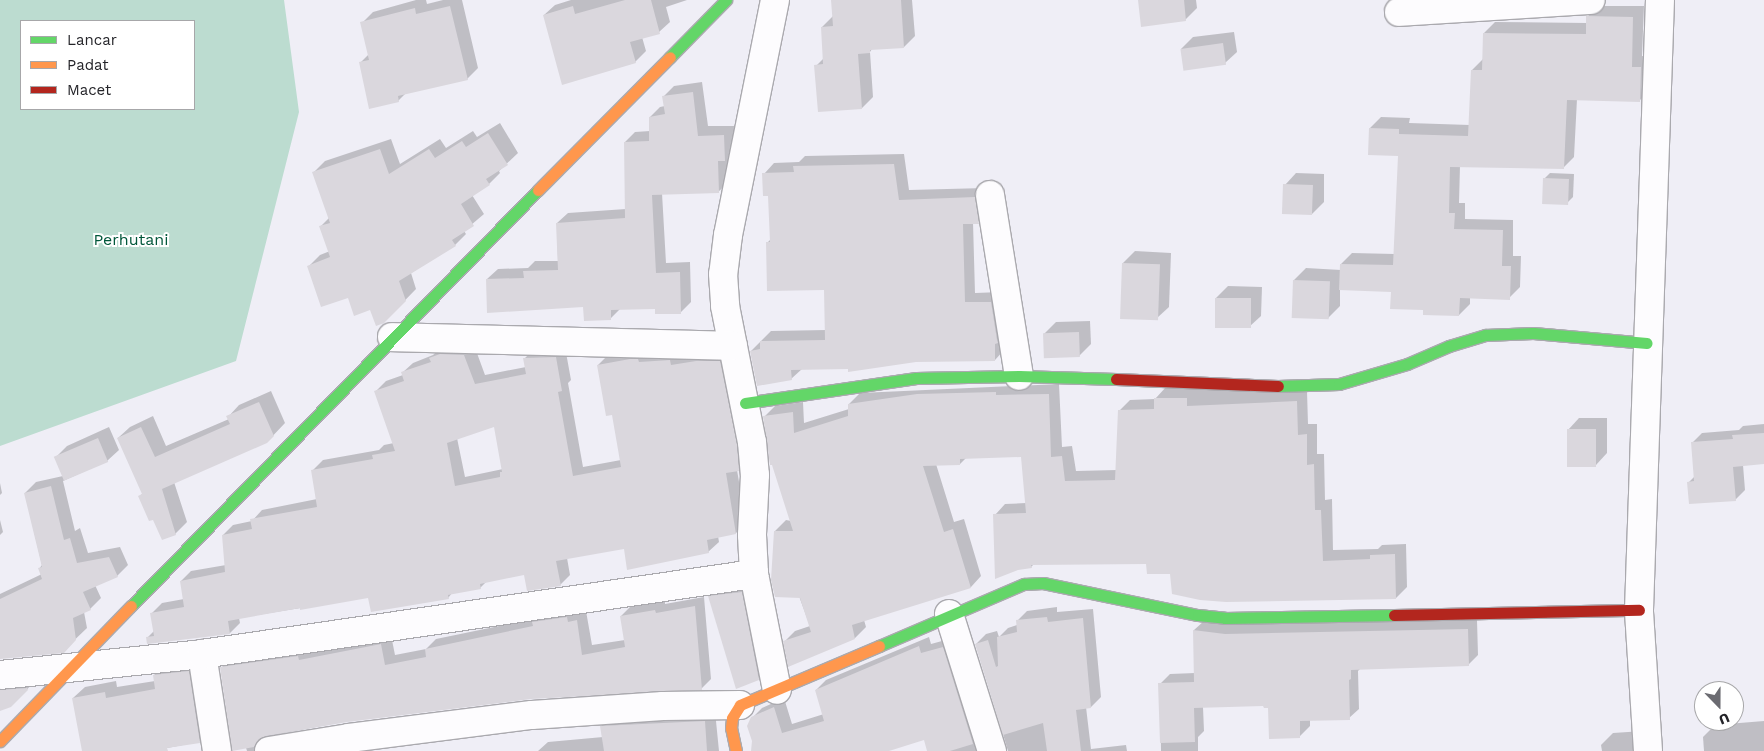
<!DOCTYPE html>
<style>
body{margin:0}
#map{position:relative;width:1764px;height:751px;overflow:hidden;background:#efeef6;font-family:"Work Sans",sans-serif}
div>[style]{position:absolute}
.green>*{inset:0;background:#bcdcd0}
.shadow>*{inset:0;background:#0003}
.building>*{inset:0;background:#dad7dd;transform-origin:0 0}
.roads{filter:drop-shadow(1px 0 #aaa9ae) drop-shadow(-1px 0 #aaa9ae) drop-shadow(0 1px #aaa9ae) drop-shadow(0 -1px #aaa9ae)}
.street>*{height:28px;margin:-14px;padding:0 14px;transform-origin:14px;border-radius:14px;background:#fdfcfe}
.fast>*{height:11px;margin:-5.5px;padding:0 5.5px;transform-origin:5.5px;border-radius:5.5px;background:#63d668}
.slow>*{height:11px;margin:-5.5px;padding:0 5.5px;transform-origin:5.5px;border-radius:5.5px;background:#ff974d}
.jam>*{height:11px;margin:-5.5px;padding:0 5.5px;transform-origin:5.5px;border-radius:5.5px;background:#b3261e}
span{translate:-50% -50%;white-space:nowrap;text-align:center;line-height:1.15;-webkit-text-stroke:4px #fff;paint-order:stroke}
.park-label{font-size:16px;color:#00573a}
.legend{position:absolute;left:20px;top:20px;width:175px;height:90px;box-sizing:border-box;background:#fff;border:1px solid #a7a7a9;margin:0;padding:6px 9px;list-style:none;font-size:15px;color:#242429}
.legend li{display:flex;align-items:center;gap:10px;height:25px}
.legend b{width:25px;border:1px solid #a7a7a9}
.north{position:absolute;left:1694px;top:681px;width:50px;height:50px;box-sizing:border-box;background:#fff;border:1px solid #a7a7a9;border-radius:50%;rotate:158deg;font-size:14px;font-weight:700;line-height:20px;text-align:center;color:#242429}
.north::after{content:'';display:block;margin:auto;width:18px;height:22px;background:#6b6b71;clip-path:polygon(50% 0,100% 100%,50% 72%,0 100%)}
</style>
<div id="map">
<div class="green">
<i style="clip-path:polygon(evenodd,0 0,284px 0,299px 112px,236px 361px,0 446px,0 0,21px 21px,194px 21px,194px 109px,21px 109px,21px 21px)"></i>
</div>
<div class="shadow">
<i style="clip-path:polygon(416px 0,426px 0,427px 4px,443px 0,462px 0,478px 68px,467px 79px,406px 93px,398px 101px,360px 63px,369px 54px,362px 23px,373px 12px)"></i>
<i style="clip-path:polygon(571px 0,687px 0,666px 7px,670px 22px,659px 32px,642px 37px,646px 51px,635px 62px,544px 15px,555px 5px)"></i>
<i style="clip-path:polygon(832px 0,912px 0,915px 36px,904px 47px,872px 49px,870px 52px,873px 97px,862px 108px,816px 66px,824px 58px,822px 27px,833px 16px)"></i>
<i style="clip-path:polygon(1139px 0,1196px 0,1197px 8px,1185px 20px)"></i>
<i style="clip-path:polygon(1599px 6px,1644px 6px,1642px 56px,1651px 57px,1650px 90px,1639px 101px,1577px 99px,1574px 157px,1563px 168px,1460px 166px,1459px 203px,1465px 203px,1465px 219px,1513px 220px,1513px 256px,1521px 256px,1520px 287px,1509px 298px,1470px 297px,1470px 304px,1459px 315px,1425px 309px,1392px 291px,1340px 289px,1340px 306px,1328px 318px,1294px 280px,1306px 268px,1341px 270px,1341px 264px,1352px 253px,1395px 254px,1399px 155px,1370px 128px,1381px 117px,1410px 118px,1409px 123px,1470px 125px,1472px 70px,1483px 59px,1484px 33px,1495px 22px,1588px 23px,1588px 16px)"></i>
<i style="clip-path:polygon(1234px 32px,1237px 52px,1225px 63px,1181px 49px,1193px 37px)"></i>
<i style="clip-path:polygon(702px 82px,708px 126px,734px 126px,734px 149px,728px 156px,729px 182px,718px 192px,662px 193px,666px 263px,690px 262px,691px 302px,680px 313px,656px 307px,621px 308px,610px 319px,584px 305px,487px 279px,498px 269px,528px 268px,535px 261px,558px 261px,557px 223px,568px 213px,626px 209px,625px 142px,635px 132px,650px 131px,650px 117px,660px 107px,665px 106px,664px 96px,674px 86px)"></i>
<i style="clip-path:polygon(500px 123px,518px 153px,499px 171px,500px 173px,489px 184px,472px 195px,484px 214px,464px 231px,466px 234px,455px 245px,411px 273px,416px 289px,384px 322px,371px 309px,349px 296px,309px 266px,320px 255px,330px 251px,321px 226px,329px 218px,314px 172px,325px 161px,391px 139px,400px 164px,440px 139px,446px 148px,473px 131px,477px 137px)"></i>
<i style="clip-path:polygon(904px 154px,909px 190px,985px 188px,988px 212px,978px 222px,973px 222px,975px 293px,1001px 292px,1005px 349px,995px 360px,916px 361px,849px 368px,802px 369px,791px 379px,751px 351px,771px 331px,826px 330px,825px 288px,767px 243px,771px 239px,770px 195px,764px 174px,774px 163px,799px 162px,805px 156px)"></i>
<i style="clip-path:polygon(1296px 173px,1324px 174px,1324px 202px,1312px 214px,1285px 185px)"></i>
<i style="clip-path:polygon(1550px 173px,1574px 174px,1573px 197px,1567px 203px,1544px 179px)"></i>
<i style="clip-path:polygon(1135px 251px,1171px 253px,1169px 307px,1157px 318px,1123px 263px)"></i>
<i style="clip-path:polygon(1228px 286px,1262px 287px,1261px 316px,1249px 327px,1216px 298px)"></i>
<i style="clip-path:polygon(1090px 321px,1091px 344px,1079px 356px,1044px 334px,1056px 322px)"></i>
<i style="clip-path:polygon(evenodd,474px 345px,485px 375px,526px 367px,525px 358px,535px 348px,565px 347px,571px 380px,568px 383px,583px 467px,621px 460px,613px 414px,598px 365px,608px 355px,730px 352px,749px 459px,737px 470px,746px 523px,736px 533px,718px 536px,719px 542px,708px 552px,625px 548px,567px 558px,570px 575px,560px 585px,525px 574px,487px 581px,480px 588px,453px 592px,448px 598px,369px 597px,239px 618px,240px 623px,230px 633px,147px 638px,155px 630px,151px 614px,162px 603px,184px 599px,181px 581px,191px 571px,226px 565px,223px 535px,233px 525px,252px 521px,262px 510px,317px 499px,312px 471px,323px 460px,379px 450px,384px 445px,394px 443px,376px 391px,386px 381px,403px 375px,402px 373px,413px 363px,433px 355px,441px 348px,474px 345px,495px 426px,503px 469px,465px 477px,457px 438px,495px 426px)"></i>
<i style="clip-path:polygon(1059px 384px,1062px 447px,1072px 446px,1076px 471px,1117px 470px,1119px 411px,1130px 400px,1155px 399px,1166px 387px,1307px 391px,1308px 424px,1317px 424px,1317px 454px,1324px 454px,1325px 500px,1332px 499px,1333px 550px,1378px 549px,1382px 545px,1406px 544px,1407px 587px,1396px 598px,1172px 572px,1148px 563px,1034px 564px,1031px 567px,995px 515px,1005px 504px,1026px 503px,1022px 455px,966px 458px,960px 464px,936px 464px,954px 522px,964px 519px,981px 576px,971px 587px,864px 620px,866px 627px,855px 638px,785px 641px,795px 631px,810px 626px,775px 531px,786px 520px,791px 521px,764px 417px,775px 406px,803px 402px,804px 423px,849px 409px,849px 404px,860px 393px)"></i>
<i style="clip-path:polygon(271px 391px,285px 423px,267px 442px,174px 482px,187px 522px,175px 534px,154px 518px,140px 496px,143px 493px,118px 438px,130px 427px,153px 416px,166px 446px,229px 419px,228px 417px,239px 405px)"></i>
<i style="clip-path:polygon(1579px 418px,1607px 418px,1607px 453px,1596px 465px,1568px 430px)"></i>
<i style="clip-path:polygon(1764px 424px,1764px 463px,1743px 465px,1745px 490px,1735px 500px,1688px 483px,1695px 476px,1692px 443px,1702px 433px,1739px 430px,1743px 426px)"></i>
<i style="clip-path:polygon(109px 427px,119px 450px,107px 461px,63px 481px,75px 531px,80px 528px,88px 553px,120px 547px,128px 565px,117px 576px,95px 585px,101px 598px,90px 609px,84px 612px,87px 628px,63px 651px,0 658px,0 594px,42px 574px,39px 569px,42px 565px,25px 493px,36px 482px,63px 476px,55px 458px,67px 446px)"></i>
<i style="clip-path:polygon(0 483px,2px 493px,0 495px)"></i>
<i style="clip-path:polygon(0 520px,3px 532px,0 535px)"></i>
<i style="clip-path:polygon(753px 581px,770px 667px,758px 679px,709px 597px,721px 585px)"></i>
<i style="clip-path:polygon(704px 597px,711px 679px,701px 689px,530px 698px,347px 721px,264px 737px,263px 744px,267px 751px,247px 751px,221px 668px,231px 658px,391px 635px,395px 655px,426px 649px,436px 639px,538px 618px,586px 611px,592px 645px,625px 640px,621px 616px,631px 606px,665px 600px,665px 604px)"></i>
<i style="clip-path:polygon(1057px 607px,1057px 612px,1093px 609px,1101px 697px,1091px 707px,1086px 707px,1091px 749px,1126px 745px,1127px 751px,1008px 751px,976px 644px,986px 634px,997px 631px,999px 637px,1008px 628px,1017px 625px,1017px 621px,1027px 611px)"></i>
<i style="clip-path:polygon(1477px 620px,1478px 655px,1468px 665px,1360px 669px,1358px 671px,1359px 709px,1349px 718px,1310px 719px,1310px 726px,1300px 736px,1265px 705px,1203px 707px,1204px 731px,1198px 737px,1198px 751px,1161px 751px,1160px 684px,1170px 674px,1195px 673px,1194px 630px,1204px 621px)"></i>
<i style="clip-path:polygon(929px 637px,931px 644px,953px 638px,990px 751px,929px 751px,925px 739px,885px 751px,755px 751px,752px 718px,762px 708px,784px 698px,792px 724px,824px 714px,816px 690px,826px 680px)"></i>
<i style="clip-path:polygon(200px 660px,211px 731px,199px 742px,151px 751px,83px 751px,73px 698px,85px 687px,116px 681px,117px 687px,155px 681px,154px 675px,165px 664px)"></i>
<i style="clip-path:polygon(0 675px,38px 678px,11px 706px,0 710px)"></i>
<i style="clip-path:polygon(715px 711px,719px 751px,538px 751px,548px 742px,603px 737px,601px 726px,612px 716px)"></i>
<i style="clip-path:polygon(1764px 721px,1764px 751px,1704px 751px,1703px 737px,1715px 725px)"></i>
<i style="clip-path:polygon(1643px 731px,1652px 751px,1602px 751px,1601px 745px,1613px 733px)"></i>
</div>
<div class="building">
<i style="clip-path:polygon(625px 0,651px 0,660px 34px,630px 42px,636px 63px,562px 85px,543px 15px,573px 6px,575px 14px)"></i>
<i style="clip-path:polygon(831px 0,901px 0,904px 48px,870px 50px,870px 53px,858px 54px,862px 109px,818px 112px,814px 65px,823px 64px,821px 27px,833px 26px)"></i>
<i style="clip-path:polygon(1138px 0,1184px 0,1186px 21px,1141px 27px)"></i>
<i style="clip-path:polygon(450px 6px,468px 80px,398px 96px,399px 102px,369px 109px,359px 62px,369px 60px,360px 22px,415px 8px,416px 14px)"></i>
<i style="clip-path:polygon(1586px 16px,1633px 17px,1632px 67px,1641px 67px,1640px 102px,1567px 100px,1564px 169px,1450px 167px,1449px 213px,1455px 213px,1454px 229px,1503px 230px,1502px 266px,1511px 266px,1510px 300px,1460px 298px,1459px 316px,1423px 315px,1423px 310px,1390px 309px,1391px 292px,1339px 290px,1340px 264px,1393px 265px,1398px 156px,1368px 155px,1369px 128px,1399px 129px,1399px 134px,1468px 136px,1471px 70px,1482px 70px,1483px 33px,1586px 34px)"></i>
<i style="left:1223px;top:43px;width:22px;height:43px;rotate:82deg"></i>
<i style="clip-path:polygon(693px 92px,698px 136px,724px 135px,725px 161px,718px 161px,719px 193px,652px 195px,656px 273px,680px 272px,681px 314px,655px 314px,655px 309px,611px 310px,611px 320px,584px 321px,583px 307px,487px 313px,486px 279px,524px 278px,523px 271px,558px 270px,556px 223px,625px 218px,624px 142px,649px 141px,649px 117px,665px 114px,662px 96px)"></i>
<i style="clip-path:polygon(488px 133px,508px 165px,486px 179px,490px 185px,461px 204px,474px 226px,452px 240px,456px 246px,399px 281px,406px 301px,384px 323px,376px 326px,370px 310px,354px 316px,348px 298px,321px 307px,307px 266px,330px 257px,319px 226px,330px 223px,312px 172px,380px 149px,389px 174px,429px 149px,435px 158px,462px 141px,466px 147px)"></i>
<i style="clip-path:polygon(894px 164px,899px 200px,975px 197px,979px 224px,963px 224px,965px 302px,991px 302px,997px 340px,998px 343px,995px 344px,995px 361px,916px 362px,848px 372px,848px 369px,791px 370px,792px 380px,757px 386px,750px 351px,760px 349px,760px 341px,825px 340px,824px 290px,767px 291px,766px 242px,770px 242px,768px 196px,763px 196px,762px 173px,794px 172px,793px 166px)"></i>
<i style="left:1543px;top:178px;width:26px;height:26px;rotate:2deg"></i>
<i style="left:1283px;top:184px;width:30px;height:30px;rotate:2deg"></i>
<i style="left:1122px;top:263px;width:38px;height:56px;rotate:2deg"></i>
<i style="left:1293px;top:280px;width:37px;height:38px;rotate:2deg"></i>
<i style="left:1215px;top:298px;width:36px;height:30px"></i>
<i style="left:1079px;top:332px;width:25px;height:36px;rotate:88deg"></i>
<i style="clip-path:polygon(evenodd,440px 354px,464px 355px,475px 384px,526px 374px,523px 358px,556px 357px,562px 391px,558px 392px,573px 476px,621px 467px,612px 415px,606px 416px,597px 365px,630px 359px,638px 359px,639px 362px,670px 360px,671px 365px,696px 361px,720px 361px,737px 444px,739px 471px,726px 473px,736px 534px,707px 540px,709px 553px,627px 570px,624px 549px,556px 561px,561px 586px,527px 591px,524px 575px,480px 584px,481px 589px,448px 595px,449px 599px,371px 612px,368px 598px,300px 610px,300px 608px,228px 621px,230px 634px,147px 644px,146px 637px,154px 636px,150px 613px,184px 607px,180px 581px,225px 572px,222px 535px,252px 529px,250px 519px,317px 507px,311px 470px,373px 459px,372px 455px,395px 451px,374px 391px,404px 381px,401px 372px,431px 362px,429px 358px,440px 354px,494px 427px,502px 472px,500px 472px,500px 477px,455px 486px,447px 443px,494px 427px)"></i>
<i style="clip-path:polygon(996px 392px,996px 395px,1049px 394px,1051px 457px,1062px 456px,1065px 481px,1115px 480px,1118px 410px,1154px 409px,1154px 398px,1187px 398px,1187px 406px,1297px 401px,1298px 435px,1307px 434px,1307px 465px,1314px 464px,1315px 510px,1321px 510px,1323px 561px,1370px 559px,1370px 555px,1395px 554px,1396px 599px,1226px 602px,1200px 600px,1172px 594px,1170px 574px,1147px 574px,1146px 564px,1031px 565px,1032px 568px,1018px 570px,995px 579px,993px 514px,1026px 513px,1021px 457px,960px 459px,960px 465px,923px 466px,944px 532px,953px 529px,971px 588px,852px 625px,855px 639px,788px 667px,783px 641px,811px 632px,800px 598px,775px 597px,771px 580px,774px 531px,793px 531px,772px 465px,770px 465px,763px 416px,793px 412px,794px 433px,848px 416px,848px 404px,917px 394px)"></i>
<i style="clip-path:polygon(259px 402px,274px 436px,267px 443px,162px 489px,176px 535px,162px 540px,153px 520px,149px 521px,138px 496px,142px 494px,117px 438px,141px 427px,155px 457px,230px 424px,226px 416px)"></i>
<i style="left:1567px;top:429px;width:29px;height:38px"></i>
<i style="clip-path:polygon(1764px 433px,1764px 464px,1733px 467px,1736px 501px,1689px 504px,1687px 482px,1694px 481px,1691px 442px,1733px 439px,1732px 435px)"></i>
<i style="left:98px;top:438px;width:26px;height:48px;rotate:67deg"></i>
<i style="clip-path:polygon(51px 486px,64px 540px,70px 538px,77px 563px,109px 557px,118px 577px,83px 592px,91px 610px,73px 618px,76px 640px,64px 653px,0 659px,0 599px,42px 579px,38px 568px,42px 567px,24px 493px)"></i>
<i style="clip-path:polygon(742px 592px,759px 680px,736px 689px,708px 596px)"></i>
<i style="clip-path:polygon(695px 606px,702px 690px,531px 699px,347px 722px,266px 736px,259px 739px,254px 747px,232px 751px,220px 667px,298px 656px,299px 660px,381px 644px,385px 665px,426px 657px,425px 649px,533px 626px,532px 622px,567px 617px,568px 622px,577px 620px,582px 655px,625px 647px,620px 616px,655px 610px,656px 613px)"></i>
<i style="clip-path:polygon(1047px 617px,1048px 622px,1083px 618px,1091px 708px,1076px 710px,1081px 751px,1047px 751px,1043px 723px,1003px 735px,975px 644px,988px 640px,996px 667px,998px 666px,997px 637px,1017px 632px,1016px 620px)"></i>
<i style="clip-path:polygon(1468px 629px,1469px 666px,1351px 670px,1351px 679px,1349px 680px,1350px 720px,1300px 721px,1300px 738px,1269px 739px,1268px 708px,1264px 708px,1263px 706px,1194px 708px,1195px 742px,1160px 743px,1158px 683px,1194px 682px,1193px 630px,1225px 634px)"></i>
<i style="clip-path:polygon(919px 646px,921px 653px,943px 647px,973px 744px,950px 751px,927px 751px,924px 740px,889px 751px,751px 751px,752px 741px,747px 726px,751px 717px,774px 707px,782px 733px,824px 721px,815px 690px)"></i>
<i style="clip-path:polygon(189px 671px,200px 743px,167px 748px,168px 751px,82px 751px,72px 698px,105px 692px,106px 698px,155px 689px,153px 675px)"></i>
<i style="clip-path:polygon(27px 688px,28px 690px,11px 707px,0 711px,0 690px)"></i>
<i style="clip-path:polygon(705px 721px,707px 751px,604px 751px,600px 726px)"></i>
</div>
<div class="roads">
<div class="street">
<i style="left:775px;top:0;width:240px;rotate:101.3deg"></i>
<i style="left:728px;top:235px;width:39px;rotate:97deg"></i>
<i style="left:723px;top:274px;width:32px;rotate:86deg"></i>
<i style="left:725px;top:306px;width:139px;rotate:78.8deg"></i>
<i style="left:752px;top:442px;width:33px;rotate:85deg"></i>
<i style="left:755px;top:475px;width:60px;rotate:92.9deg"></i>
<i style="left:752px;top:535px;width:39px;rotate:87deg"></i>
<i style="left:754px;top:574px;width:118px;rotate:78.8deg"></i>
<i style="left:1399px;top:12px;width:192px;rotate:-3.6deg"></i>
<i style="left:990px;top:195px;width:183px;rotate:80.9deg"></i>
<i style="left:392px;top:337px;width:341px;rotate:1.5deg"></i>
<i style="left:949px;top:614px;width:144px;rotate:72.6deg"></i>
<i style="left:202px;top:654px;width:98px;rotate:81.2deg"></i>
<i style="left:0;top:675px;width:203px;rotate:-5.9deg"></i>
<i style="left:202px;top:654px;width:558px;rotate:-8.25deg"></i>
<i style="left:269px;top:751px;width:81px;rotate:-9.2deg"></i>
<i style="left:349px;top:738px;width:184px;rotate:-7.2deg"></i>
<i style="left:532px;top:715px;width:131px;rotate:-3.9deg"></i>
<i style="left:663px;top:706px;width:77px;rotate:-0.7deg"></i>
<i style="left:1648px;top:751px;width:141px;rotate:-93.7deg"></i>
<i style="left:1639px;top:610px;width:610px;rotate:-88.03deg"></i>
</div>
<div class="fast">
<i style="left:670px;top:57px;width:80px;rotate:-45.5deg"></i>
<i style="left:1278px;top:386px;width:61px;rotate:-1.9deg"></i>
<i style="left:1339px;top:384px;width:71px;rotate:-16.4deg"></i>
<i style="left:1407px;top:364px;width:46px;rotate:-23.2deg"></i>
<i style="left:1449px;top:346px;width:38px;rotate:-17deg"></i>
<i style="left:1485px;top:335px;width:48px;rotate:-2.4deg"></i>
<i style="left:1533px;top:333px;width:114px;rotate:5deg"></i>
<i style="left:745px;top:403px;width:173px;rotate:-8.3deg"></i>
<i style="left:916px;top:378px;width:103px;rotate:-1.1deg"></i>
<i style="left:1019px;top:376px;width:97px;rotate:1.8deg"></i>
<i style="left:131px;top:606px;width:582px;rotate:-45.63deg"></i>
<i style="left:879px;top:646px;width:158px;rotate:-23.2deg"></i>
<i style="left:1024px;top:584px;width:19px;rotate:-3deg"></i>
<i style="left:1043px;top:583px;width:158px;rotate:11.7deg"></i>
<i style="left:1198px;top:615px;width:27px;rotate:6deg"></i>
<i style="left:1225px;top:618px;width:169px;rotate:-1deg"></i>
</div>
<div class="slow">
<i style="left:538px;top:190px;width:187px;rotate:-45.2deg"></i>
<i style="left:0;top:741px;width:188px;rotate:-45.9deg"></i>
<i style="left:736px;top:751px;width:24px;rotate:-102deg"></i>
<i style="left:731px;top:728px;width:10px;rotate:-84deg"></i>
<i style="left:732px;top:718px;width:15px;rotate:-58deg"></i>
<i style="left:740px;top:705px;width:151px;rotate:-23deg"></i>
</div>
<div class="jam">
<i style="left:1116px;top:379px;width:162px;rotate:2.5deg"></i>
<i style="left:1394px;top:615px;width:245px;rotate:-1.2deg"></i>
</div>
</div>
<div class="park-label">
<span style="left:131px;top:240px">Perhutani</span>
</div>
<ul class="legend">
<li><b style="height:6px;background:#63d668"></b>Lancar</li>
<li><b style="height:6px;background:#ff974d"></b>Padat</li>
<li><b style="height:6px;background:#b3261e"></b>Macet</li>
</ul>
<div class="north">U</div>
</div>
